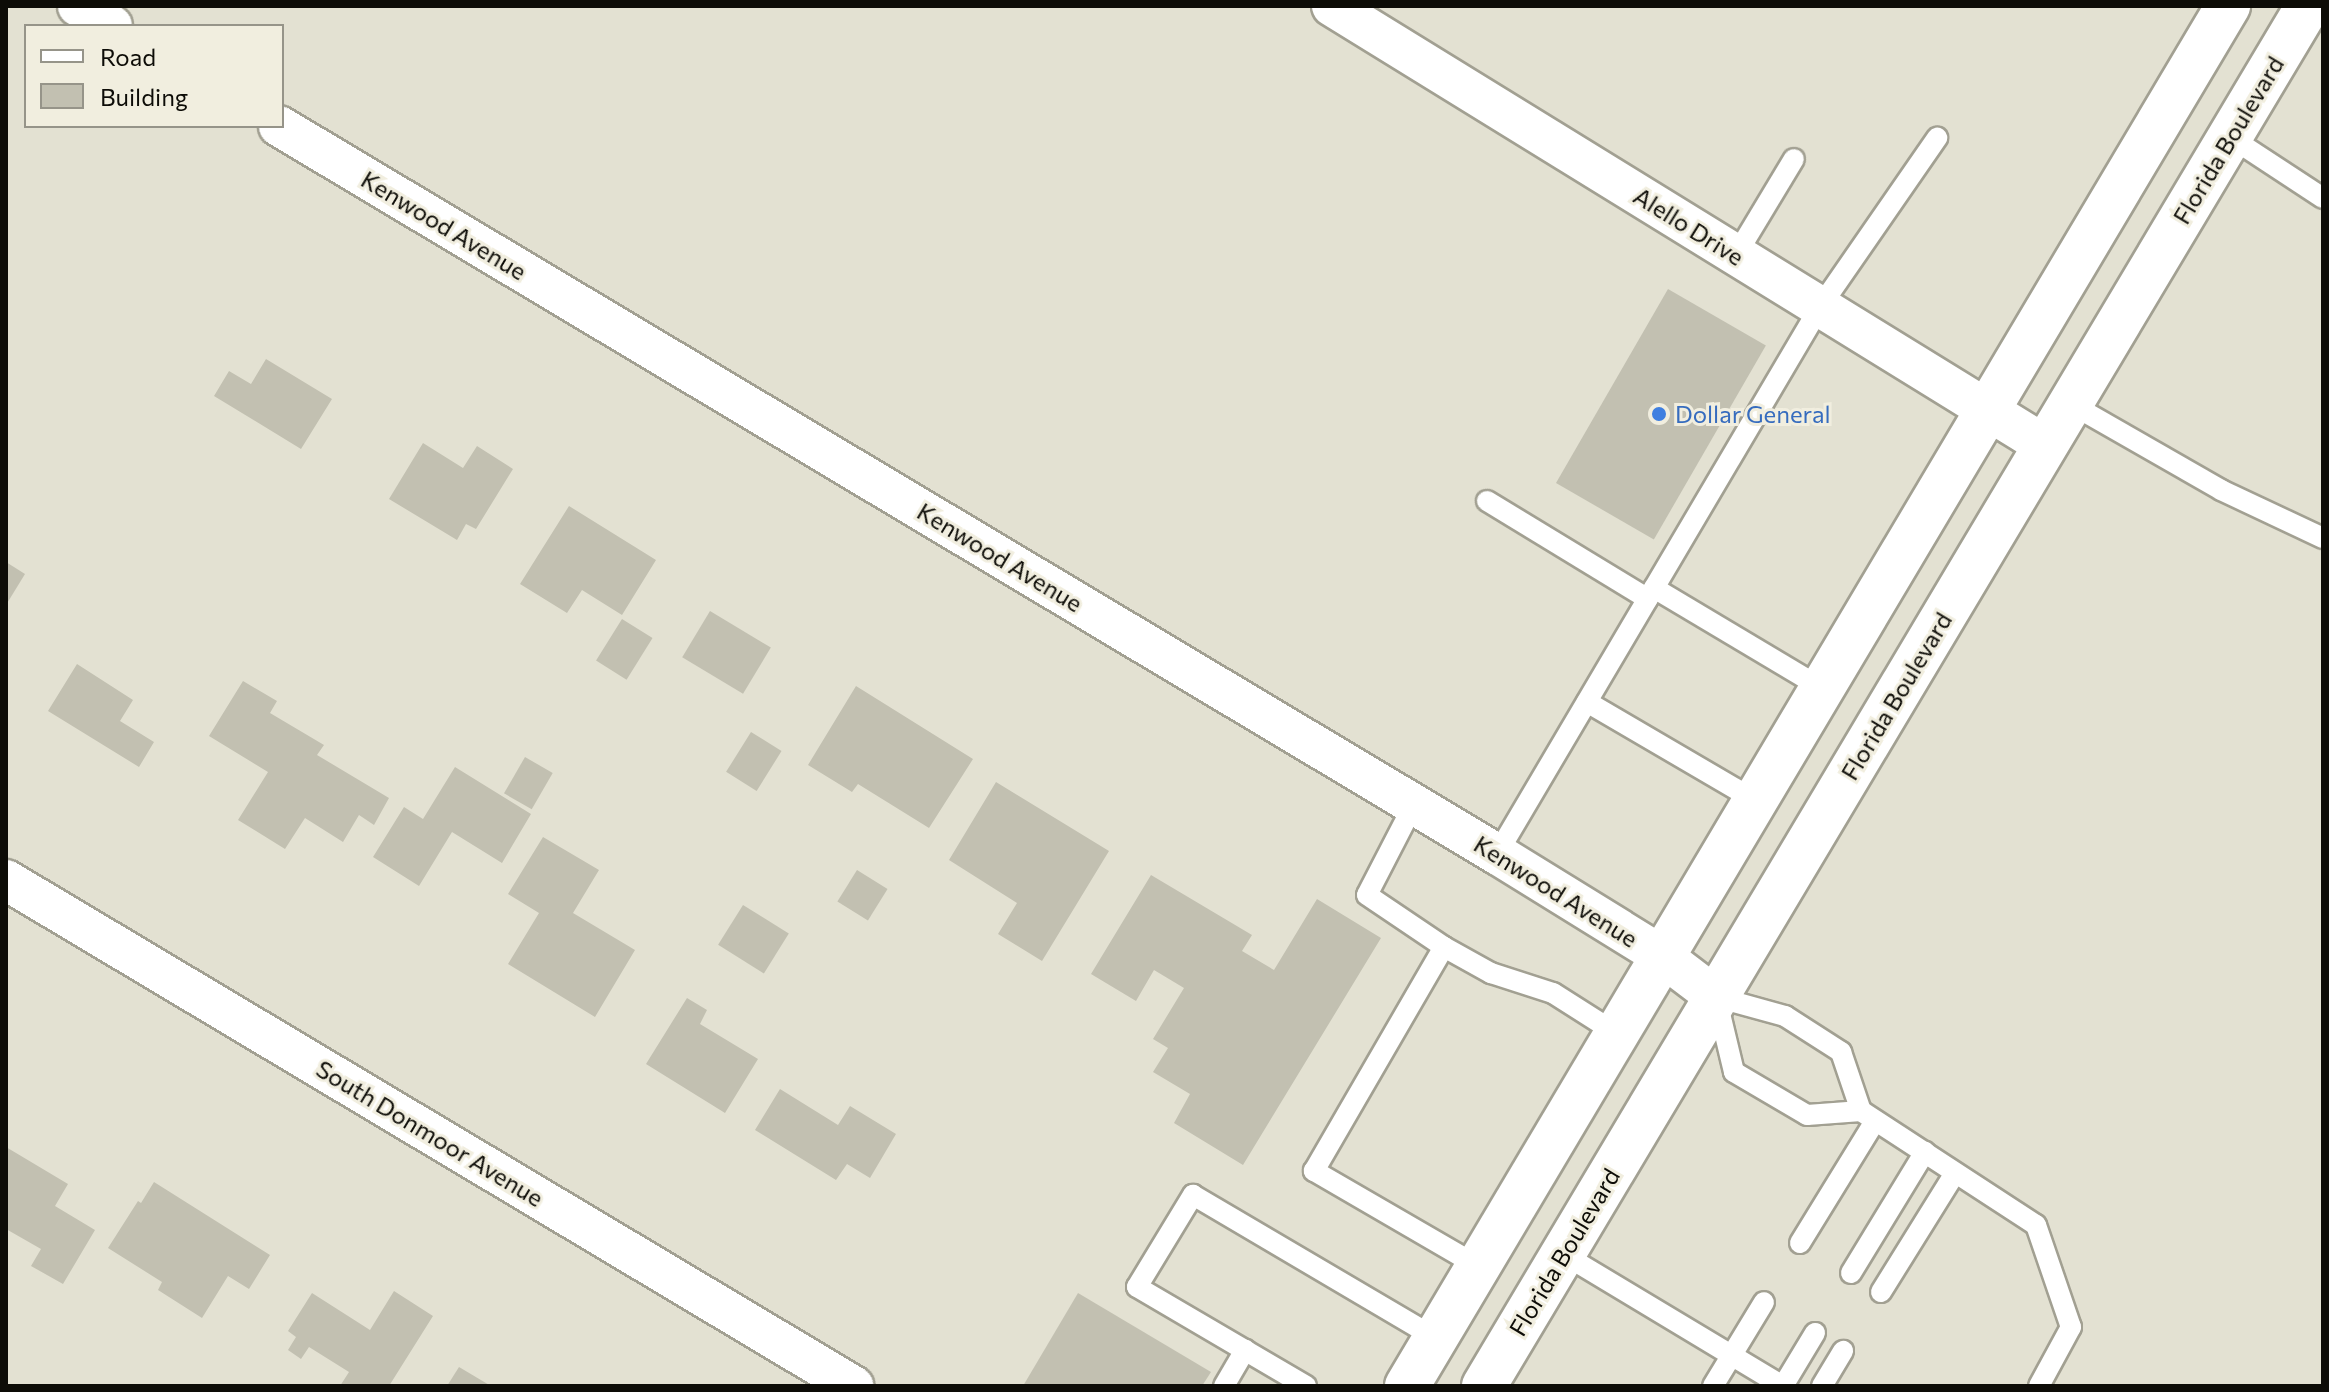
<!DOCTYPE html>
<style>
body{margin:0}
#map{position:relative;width:2329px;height:1392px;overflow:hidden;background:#e3e1d2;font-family:Commissioner,sans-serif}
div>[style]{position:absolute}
.building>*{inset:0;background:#c2c0b1;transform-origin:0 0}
.roads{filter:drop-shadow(2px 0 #a2a092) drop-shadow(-2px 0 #a2a092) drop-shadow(0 2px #a2a092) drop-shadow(0 -2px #a2a092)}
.service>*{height:20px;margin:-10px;padding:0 10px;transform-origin:10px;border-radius:10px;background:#fff}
.minor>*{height:40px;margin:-20px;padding:0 20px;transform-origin:20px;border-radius:20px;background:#fff}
.primary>*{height:44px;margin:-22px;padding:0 22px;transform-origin:22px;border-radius:22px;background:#fff}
.dots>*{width:22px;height:22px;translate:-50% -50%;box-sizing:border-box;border:4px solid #f1eedf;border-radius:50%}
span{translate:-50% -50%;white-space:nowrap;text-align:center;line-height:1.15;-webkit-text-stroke:6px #f1eedf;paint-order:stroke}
.street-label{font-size:24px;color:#0d0c07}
.shop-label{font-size:24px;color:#366cbe}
.left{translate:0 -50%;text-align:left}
.frame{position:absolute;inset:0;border:8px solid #0d0c07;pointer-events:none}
.legend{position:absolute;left:24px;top:24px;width:260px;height:104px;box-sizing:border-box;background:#f1eedf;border:2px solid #969489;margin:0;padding:10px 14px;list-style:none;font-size:24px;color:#0d0c07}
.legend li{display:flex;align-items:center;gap:16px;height:40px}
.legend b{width:40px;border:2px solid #969489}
</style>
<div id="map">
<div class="building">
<i style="left:1668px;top:289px;width:113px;height:224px;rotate:30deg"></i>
<i style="clip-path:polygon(266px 359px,332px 399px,301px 449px,214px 396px,229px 371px,251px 384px)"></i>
<i style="clip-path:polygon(423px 443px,463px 468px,477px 446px,513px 469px,476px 529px,466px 524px,457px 540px,389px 499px)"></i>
<i style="clip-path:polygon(569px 506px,656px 560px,622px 615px,582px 590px,567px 613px,520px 584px)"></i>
<i style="clip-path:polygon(6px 562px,25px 574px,6px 605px)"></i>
<i style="left:710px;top:611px;width:71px;height:54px;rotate:31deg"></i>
<i style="left:622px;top:619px;width:36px;height:49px;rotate:32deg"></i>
<i style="clip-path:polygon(77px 664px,133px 700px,120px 721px,154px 742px,139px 767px,48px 711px)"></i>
<i style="clip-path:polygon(243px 681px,277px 701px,270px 713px,324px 745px,317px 755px,389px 798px,374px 825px,359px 815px,343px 842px,305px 818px,285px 849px,238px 820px,268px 772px,209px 736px)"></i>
<i style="clip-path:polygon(856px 686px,973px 759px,929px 828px,858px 784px,852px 792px,808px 765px)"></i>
<i style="left:751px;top:732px;width:36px;height:47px;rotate:32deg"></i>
<i style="left:525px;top:757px;width:32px;height:42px;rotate:30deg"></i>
<i style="clip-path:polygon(455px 767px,531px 814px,502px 863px,452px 832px,419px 886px,373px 857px,404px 807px,423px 819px)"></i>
<i style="clip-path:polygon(996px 782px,1109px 851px,1042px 961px,998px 934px,1017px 903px,949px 860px)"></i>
<i style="clip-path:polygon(543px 837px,599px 870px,573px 913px,635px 950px,595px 1017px,508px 964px,539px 913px,508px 894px)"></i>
<i style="left:857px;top:870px;width:36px;height:37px;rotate:32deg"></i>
<i style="clip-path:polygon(1151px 875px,1252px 935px,1242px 951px,1274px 970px,1317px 899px,1381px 938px,1243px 1165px,1174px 1123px,1190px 1094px,1153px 1072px,1168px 1048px,1153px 1039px,1184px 988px,1154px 970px,1136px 1001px,1091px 974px)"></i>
<i style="left:743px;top:905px;width:54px;height:47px;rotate:32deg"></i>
<i style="clip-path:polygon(687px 998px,707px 1010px,700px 1024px,758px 1059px,725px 1113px,646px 1064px)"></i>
<i style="clip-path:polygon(780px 1089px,838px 1125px,850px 1106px,896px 1134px,870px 1178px,847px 1164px,836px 1180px,755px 1130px)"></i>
<i style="clip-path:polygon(6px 1147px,68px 1184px,55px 1206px,95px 1230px,63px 1284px,31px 1266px,41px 1249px,6px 1229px)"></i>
<i style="clip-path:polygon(154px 1182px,270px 1255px,249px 1289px,228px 1276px,202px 1318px,158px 1290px,162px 1282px,108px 1248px,138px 1201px,141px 1203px)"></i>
<i style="clip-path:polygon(394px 1291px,433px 1316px,389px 1386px,340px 1386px,349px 1372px,309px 1347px,301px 1359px,288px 1350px,296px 1337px,288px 1331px,312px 1293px,370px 1330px)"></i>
<i style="clip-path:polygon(1078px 1293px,1211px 1372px,1202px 1386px,1023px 1386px)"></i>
<i style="clip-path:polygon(459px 1367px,491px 1386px,447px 1386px)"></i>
</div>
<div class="roads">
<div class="service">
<i style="left:2230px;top:137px;width:111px;rotate:33.3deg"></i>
<i style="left:1736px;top:255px;width:112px;rotate:-58.9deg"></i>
<i style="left:2071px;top:404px;width:173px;rotate:29.8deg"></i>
<i style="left:2221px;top:490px;width:113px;rotate:25.2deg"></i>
<i style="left:1487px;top:501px;width:188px;rotate:31.3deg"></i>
<i style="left:1654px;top:588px;width:196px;rotate:30.8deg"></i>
<i style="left:1587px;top:702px;width:194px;rotate:30.3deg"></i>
<i style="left:1414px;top:804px;width:102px;rotate:117.3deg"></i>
<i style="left:1367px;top:895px;width:93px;rotate:34deg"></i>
<i style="left:1497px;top:854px;width:635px;rotate:-59.44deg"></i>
<i style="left:1820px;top:307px;width:206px;rotate:-55.3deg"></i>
<i style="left:1716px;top:997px;width:72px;rotate:15.4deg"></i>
<i style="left:1785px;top:1016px;width:67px;rotate:32.7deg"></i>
<i style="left:1841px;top:1052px;width:62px;rotate:71.3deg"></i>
<i style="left:1861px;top:1111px;width:54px;rotate:175.8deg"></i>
<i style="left:1807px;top:1115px;width:85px;rotate:-149.5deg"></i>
<i style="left:1734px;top:1072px;width:77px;rotate:-103.5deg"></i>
<i style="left:1861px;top:1111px;width:209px;rotate:33.1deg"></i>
<i style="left:2036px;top:1225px;width:108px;rotate:71.1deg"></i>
<i style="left:2071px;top:1327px;width:67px;rotate:118.5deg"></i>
<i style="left:1800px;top:1243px;width:143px;rotate:-58.4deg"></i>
<i style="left:1563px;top:1254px;width:257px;rotate:31deg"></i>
<i style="left:1478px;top:1266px;width:190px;rotate:-149.9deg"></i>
<i style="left:1314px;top:1171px;width:259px;rotate:-59.9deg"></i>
<i style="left:1444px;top:947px;width:54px;rotate:29deg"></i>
<i style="left:1491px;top:973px;width:65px;rotate:17.9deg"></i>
<i style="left:1553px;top:993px;width:75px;rotate:32.4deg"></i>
<i style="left:1851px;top:1273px;width:142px;rotate:-58.6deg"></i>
<i style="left:1881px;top:1292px;width:140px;rotate:-58.1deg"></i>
<i style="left:1224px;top:1386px;width:42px;rotate:-59.7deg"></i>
<i style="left:1306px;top:1386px;width:196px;rotate:-149.6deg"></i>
<i style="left:1137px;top:1287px;width:108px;rotate:-58.7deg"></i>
<i style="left:1193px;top:1195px;width:282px;rotate:30.5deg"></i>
<i style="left:1713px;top:1386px;width:98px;rotate:-58.7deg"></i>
<i style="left:1783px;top:1386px;width:62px;rotate:-58.9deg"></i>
<i style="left:1822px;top:1386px;width:41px;rotate:-59deg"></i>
</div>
<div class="minor">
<i style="left:78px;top:6px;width:39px;rotate:30deg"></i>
<i style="left:1332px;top:6px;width:839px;rotate:31.64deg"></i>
<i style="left:279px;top:126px;width:1419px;rotate:30.87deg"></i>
<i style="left:1497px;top:854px;width:194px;rotate:31.7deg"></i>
<i style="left:1662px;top:956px;width:68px;rotate:37.2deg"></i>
<i style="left:6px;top:880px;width:987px;rotate:30.85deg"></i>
</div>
<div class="primary">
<i style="left:1407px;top:1386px;width:1606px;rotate:-59.25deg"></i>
<i style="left:1484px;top:1386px;width:1607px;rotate:-59.16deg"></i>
</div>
</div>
<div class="dots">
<i style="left:1659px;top:414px;background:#3f7fe0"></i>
</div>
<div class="street-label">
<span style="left:2228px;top:140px;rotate:-59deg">Florida Boulevard</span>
<span style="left:444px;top:225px;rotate:31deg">Kenwood Avenue</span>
<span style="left:1689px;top:226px;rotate:32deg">Alello Drive</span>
<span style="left:1000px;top:557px;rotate:31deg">Kenwood Avenue</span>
<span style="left:1896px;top:696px;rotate:-59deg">Florida Boulevard</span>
<span style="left:1556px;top:891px;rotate:32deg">Kenwood Avenue</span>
<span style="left:430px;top:1133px;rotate:31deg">South Donmoor Avenue</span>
<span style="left:1564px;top:1252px;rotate:-59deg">Florida Boulevard</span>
</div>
<div class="shop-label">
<span class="left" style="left:1675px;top:414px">Dollar General</span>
</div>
<div class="frame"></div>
<ul class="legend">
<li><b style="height:10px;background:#fff"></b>Road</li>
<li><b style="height:22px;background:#c2c0b1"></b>Building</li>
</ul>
</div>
